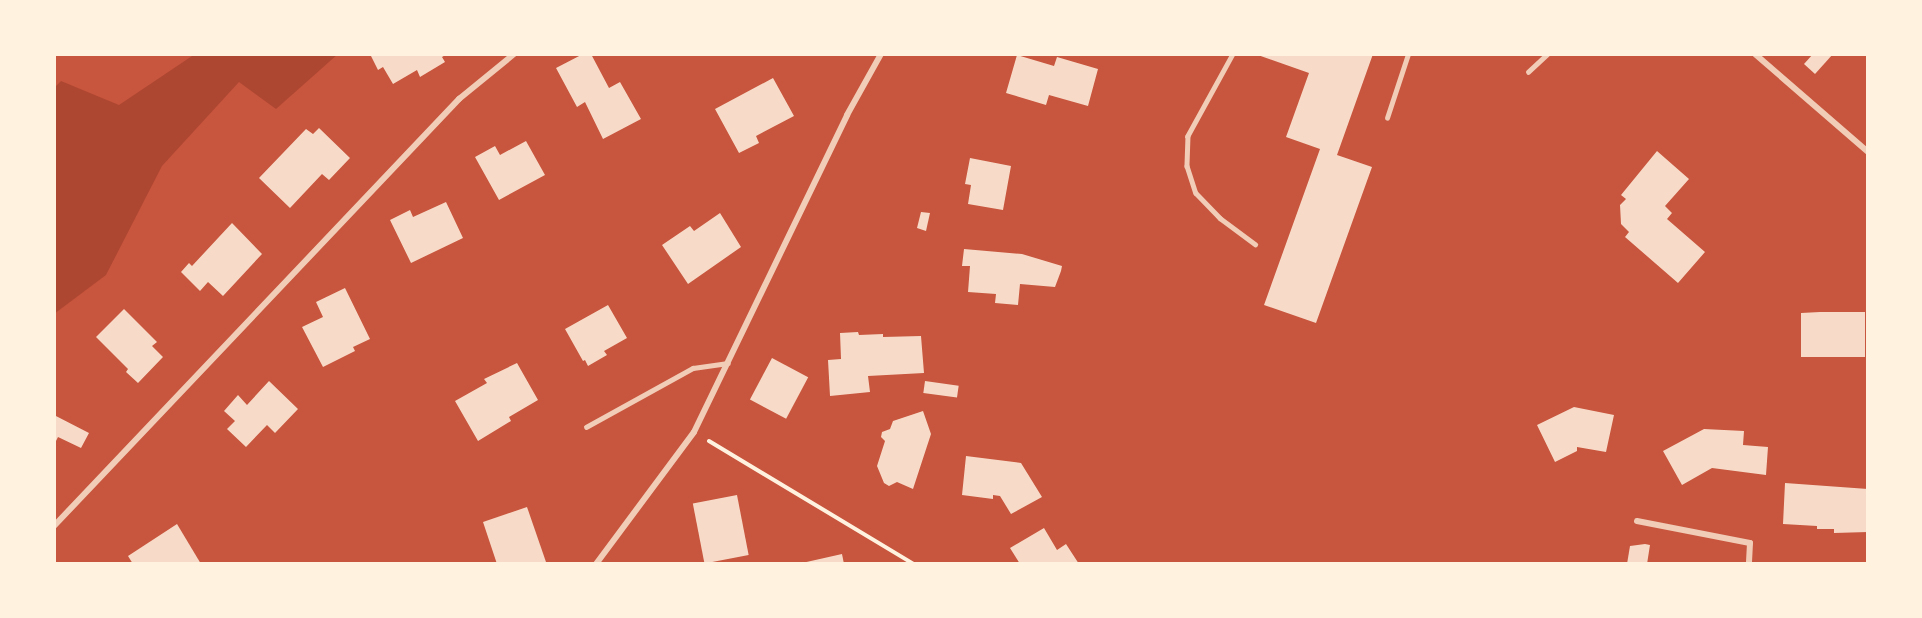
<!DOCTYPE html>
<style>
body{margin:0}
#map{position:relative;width:1922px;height:618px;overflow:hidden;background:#c8553d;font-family:"Source Sans 3",sans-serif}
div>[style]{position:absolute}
.green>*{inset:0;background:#ae4732}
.building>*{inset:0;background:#f7dbc8;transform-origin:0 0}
.path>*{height:4px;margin:-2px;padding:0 2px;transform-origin:2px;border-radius:2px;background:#fff3e0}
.service>*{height:4.5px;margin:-2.25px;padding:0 2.25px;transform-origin:2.25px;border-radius:2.25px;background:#f1ccb7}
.minor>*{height:6px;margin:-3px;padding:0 3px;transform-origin:3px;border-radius:3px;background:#f1ccb7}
span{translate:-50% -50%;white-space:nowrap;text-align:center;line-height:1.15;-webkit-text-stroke:4.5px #fff3e0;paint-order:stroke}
.frame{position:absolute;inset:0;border:56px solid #fff3e0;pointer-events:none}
</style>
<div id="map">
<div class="green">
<i style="clip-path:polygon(195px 54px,338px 54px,276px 109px,239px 82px,162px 166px,106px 275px,54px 314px,54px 88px,61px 81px,119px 105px)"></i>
</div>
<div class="building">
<i style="clip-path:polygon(370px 54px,447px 54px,442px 57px,445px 62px,420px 77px,417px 70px,393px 84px,383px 67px,378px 70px)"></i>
<i style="clip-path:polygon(583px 54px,591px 54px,609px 88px,620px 82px,641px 119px,603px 139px,585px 102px,577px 107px,556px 68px)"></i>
<i style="clip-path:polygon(1255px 54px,1373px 54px,1337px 155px,1372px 167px,1316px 323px,1264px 305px,1320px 149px,1286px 137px,1309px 73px)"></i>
<i style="clip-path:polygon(1813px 54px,1833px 54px,1815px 74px,1804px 64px)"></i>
<i style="clip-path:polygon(1017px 55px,1054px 66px,1057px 57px,1098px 69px,1088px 106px,1049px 95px,1046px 105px,1006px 93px)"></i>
<i style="clip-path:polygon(773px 78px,794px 116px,756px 136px,759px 143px,739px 153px,715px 109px)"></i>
<i style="clip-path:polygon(319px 128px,350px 158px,329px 180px,322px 174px,290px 208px,259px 178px,306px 129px,313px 134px)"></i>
<i style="clip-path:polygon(526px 141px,545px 175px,499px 200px,475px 157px,495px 146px,500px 155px)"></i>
<i style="clip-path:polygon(1657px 151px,1689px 179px,1665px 206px,1672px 213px,1667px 219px,1705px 252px,1678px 283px,1625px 237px,1629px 232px,1621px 224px,1620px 205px,1626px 199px,1621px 195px)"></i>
<i style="clip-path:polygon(970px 158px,1011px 166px,1003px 210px,968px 204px,971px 185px,965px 184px)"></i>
<i style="clip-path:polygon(446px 202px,463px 238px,411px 263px,390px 220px,410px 210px,413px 217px)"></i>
<i style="clip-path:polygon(921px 212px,930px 213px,926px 231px,917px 228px)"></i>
<i style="clip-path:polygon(720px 213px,741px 247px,688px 284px,662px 245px,690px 226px,694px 231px)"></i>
<i style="clip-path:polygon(232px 223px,262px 254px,223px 296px,208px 282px,200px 291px,181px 272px,189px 263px,192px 266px)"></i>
<i style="clip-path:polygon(964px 249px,1022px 254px,1062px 266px,1061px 271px,1055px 287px,1020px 284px,1018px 305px,995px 303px,996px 294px,968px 292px,970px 266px,962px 266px)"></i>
<i style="clip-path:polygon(345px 288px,370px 339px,353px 347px,355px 351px,323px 367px,302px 327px,323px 317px,316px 302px)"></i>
<i style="clip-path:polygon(608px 305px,627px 338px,604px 351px,607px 355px,588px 366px,585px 360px,583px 361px,565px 329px)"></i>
<i style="clip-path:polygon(124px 309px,157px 342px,152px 346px,163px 357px,138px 383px,126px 372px,128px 369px,96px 337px)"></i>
<i style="clip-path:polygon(1820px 312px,1865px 312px,1865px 357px,1801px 357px,1801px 313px)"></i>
<i style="clip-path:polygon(858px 332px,859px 335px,883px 334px,883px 337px,921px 336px,924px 373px,868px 376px,870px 392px,830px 396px,828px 360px,841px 359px,840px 333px)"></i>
<i style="left:772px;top:358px;width:41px;height:47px;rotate:28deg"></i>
<i style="clip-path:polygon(517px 363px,538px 400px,509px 417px,511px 421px,478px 441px,455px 401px,487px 383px,484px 379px)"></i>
<i style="clip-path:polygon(269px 381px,298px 409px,275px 433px,267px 425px,246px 447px,227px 429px,235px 421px,224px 411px,238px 395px,247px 405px)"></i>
<i style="left:925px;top:381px;width:34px;height:12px;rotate:8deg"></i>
<i style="clip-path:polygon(1574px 407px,1614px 415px,1606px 452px,1577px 447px,1577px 451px,1555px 462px,1537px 425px)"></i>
<i style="clip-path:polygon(923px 411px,931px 434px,913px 489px,897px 482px,889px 486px,884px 483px,877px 466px,885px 441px,881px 437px,882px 432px,890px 429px,893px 421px)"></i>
<i style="clip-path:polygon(54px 415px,89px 433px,81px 448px,58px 437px,54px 445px)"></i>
<i style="clip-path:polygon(1704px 429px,1744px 431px,1743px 445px,1768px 447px,1766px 475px,1712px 468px,1682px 485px,1663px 451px)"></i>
<i style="clip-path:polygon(966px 456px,1021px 463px,1042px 497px,1011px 514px,1000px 496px,993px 495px,993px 499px,962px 495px)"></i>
<i style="clip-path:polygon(1785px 483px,1868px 489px,1868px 532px,1834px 533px,1834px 529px,1817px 529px,1817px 526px,1783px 524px)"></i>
<i style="left:737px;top:495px;width:61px;height:45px;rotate:79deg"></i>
<i style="clip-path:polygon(527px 507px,546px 562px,497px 564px,483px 522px)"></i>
<i style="clip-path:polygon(177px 524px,201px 564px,133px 564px,128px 556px)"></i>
<i style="clip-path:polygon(1044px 528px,1057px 550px,1066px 544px,1079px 564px,1020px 564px,1010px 548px)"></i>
<i style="clip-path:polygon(1645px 544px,1650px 545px,1647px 564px,1627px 564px,1630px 546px)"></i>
<i style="clip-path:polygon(842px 554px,844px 564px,802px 564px,802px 563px)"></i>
</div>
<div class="path">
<i style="left:709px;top:441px;width:239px;rotate:31deg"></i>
</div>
<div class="service">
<i style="left:1233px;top:54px;width:94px;rotate:118.8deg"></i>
<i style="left:1188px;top:136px;width:30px;rotate:92deg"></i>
<i style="left:1187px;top:166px;width:28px;rotate:72deg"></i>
<i style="left:1196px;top:193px;width:35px;rotate:46deg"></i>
<i style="left:1220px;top:218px;width:44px;rotate:36.6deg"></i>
<i style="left:1528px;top:72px;width:26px;rotate:-43deg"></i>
<i style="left:1387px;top:118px;width:67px;rotate:-71.8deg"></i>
<i style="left:586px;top:427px;width:122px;rotate:-28.9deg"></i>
<i style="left:693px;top:368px;width:35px;rotate:-8deg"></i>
</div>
<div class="minor">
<i style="left:1755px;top:54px;width:150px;rotate:40.9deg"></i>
<i style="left:1637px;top:521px;width:115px;rotate:11deg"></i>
<i style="left:1750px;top:543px;width:21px;rotate:93deg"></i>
<i style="left:54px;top:526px;width:589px;rotate:-46.51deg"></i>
<i style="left:459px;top:99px;width:71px;rotate:-39.3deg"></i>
<i style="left:596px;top:564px;width:164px;rotate:-53.4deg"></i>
<i style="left:694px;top:432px;width:352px;rotate:-64.2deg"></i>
<i style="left:847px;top:115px;width:70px;rotate:-60.9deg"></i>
</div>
<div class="frame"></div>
</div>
